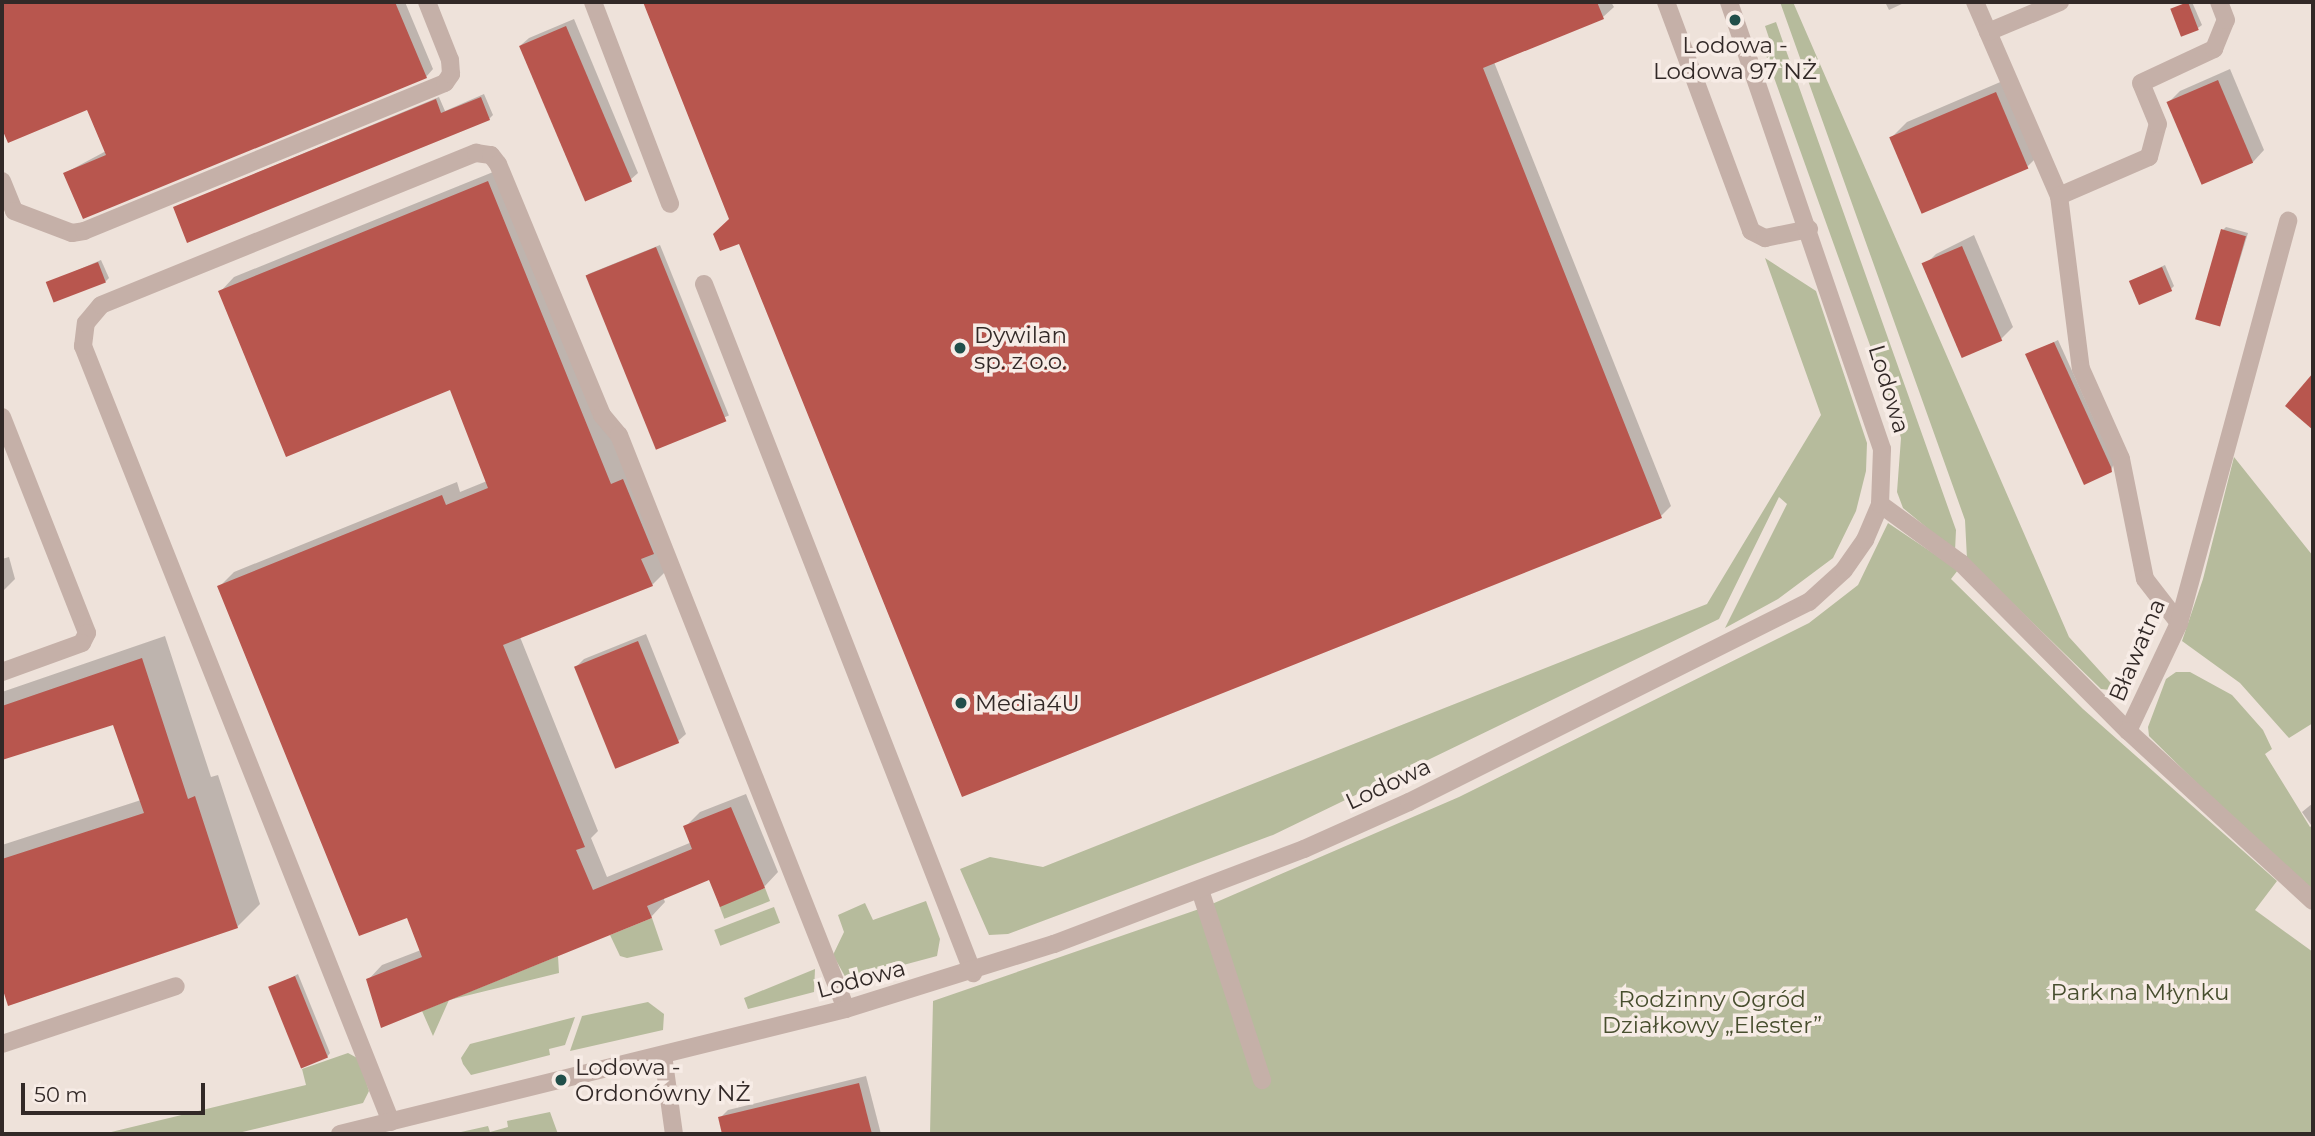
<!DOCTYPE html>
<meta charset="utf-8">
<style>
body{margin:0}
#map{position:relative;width:2315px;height:1136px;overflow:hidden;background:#eee2da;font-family:Montserrat,sans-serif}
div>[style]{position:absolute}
.green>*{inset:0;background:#b6bb9c;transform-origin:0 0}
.shadow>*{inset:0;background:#0003;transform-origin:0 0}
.building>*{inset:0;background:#b8564e;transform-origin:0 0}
.minor>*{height:18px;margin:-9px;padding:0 9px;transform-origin:9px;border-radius:9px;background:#c5b0a8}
.dots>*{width:19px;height:19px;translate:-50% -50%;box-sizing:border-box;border:4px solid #f7ece6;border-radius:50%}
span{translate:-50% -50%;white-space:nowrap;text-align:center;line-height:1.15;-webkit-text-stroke:7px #f7ece6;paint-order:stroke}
.poi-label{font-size:23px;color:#322927}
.left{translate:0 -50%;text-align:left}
.street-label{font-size:23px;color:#322927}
.park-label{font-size:23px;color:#474e2e}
.frame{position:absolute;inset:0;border:4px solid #322927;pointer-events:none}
.scale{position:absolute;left:21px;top:1083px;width:184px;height:32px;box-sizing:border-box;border:4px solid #322927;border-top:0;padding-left:9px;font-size:21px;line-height:24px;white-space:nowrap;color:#322927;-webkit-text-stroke:5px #f7ece6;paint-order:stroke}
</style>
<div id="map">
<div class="green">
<i style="clip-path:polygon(1780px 2px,1793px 2px,2069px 637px,2118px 691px,2101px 689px,1967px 559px,1965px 520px)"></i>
<i style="clip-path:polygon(1776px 22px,1956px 530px,1955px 551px,1903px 508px,1897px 492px,1901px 438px,1891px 404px,1762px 44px,1770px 41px,1765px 26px)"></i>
<i style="clip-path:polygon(1765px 258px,1816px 291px,1867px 443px,1866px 471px,1856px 511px,1833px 558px,1778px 599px,1725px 628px,1787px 504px,1779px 497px,1719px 619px,1273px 835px,1008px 934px,989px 935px,960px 869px,990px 857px,1043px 867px,1707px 604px,1821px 415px)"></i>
<i style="clip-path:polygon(2234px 457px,2313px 556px,2313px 723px,2289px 738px,2240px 683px,2182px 641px,2203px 579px)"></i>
<i style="clip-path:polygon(1888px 523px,1958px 570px,1951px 579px,2083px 709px,2277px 881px,2255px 910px,2313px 952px,2313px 1134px,930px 1134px,933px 1001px,1205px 907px,1459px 797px,1809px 623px,1858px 585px)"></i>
<i style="clip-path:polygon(2176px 672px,2190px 672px,2232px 695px,2263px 730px,2272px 749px,2265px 754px,2310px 827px,2313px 825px,2313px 891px,2286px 871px,2149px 736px,2148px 727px,2166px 679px)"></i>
<i style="left:765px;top:888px;width:14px;height:49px;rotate:69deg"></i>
<i style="clip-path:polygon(926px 901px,940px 939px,937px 956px,847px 980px,833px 955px,844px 932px,838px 915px,865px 903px,873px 920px)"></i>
<i style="left:774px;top:907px;width:17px;height:64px;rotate:69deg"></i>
<i style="clip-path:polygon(652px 918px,663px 950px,627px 958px,620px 956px,610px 935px)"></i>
<i style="clip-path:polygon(558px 956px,559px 973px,449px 1000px,433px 1036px,422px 1011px)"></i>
<i style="clip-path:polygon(815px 969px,814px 992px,748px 1009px,744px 998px)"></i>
<i style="clip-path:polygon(648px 1002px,664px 1014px,663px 1030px,570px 1051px,582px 1016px)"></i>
<i style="clip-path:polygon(575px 1017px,565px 1045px,549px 1049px,550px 1055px,471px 1075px,463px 1064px,461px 1058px,470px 1044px)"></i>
<i style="clip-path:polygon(348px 1053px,359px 1059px,369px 1091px,363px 1103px,234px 1134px,103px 1134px,306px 1085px,302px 1069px)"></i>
<i style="clip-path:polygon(550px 1112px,558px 1134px,452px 1134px,488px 1126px,490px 1132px,508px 1127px,507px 1121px)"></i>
</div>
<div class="shadow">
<i style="clip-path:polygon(2px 2px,405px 2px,433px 69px,426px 77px,65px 173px,106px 151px,88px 107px,8px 141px,2px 125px)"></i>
<i style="clip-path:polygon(645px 2px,1611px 2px,1614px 7px,1603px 17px,1494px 62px,1671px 506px,1661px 516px,731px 219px)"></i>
<i style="clip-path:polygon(1885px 2px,1906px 2px,1889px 10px)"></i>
<i style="clip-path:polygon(2187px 2px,2192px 2px,2202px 25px,2198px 28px,2172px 10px)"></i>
<i style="clip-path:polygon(574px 19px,638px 173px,630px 180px,521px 45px,529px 38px)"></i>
<i style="clip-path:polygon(2230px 69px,2264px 150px,2253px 162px,2168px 103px,2180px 91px)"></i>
<i style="clip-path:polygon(2012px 77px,2044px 150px,2028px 166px,1891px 138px,1907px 122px)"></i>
<i style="clip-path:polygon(484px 94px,493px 115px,489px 119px,175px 207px,439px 97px,445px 111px)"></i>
<i style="clip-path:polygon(503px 168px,666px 571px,652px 585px,520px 637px,598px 831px,591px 838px,607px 877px,692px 842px,685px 827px,700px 812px,746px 794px,778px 872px,764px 887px,710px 878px,663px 897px,665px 902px,651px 917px,382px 1025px,368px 980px,382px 965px,421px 950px,408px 916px,219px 587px,234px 572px,457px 482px,460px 492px,487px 481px,451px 387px,220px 292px,234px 277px)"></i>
<i style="clip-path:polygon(2226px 227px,2248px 233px,2220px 325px,2223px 230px)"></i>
<i style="clip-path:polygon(1974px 235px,2013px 327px,2001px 339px,1964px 355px,1924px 266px,1936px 254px)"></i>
<i style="left:660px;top:245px;width:184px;height:78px;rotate:68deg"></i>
<i style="clip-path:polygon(101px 260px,109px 278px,105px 282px,48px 283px)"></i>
<i style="clip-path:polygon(2165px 265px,2174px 286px,2171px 289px,2131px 281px)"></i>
<i style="clip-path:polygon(2058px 340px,2114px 463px,2111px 471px,2028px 355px)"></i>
<i style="clip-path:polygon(9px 557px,15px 579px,2px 592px,2px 559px)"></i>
<i style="clip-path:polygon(646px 634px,686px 734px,678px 741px,576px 667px,584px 659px)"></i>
<i style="clip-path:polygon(165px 636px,211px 777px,218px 775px,260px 904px,237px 927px,9px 1004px,2px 982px,2px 845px,141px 800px,114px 722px,2px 758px,2px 692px)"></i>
<i style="clip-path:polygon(2313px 803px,2313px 823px,2311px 825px,2302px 812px)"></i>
<i style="clip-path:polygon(298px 974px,330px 1053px,327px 1057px,272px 988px)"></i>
<i style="clip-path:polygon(866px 1076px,881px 1134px,724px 1134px,720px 1118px,728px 1110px)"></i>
</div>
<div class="building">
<i style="clip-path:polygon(2px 2px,395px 2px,427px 78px,83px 219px,63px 173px,106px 155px,87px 110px,8px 143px,2px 129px)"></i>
<i style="clip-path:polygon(643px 2px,1597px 2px,1604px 19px,1483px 68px,1662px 518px,962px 797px,739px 244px,720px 251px,713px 234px,729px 219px)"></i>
<i style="left:2188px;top:2px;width:30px;height:19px;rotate:69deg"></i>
<i style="left:566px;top:26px;width:169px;height:51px;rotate:67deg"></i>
<i style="left:2218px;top:80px;width:90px;height:56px;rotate:67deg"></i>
<i style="left:1996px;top:92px;width:83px;height:116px;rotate:67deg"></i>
<i style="clip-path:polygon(481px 97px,490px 120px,187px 243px,173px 207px,436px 99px,441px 113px)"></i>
<i style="clip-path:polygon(488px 181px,611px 484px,623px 479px,654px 554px,641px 559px,653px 586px,503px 645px,585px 847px,576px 850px,593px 890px,692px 849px,683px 826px,731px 807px,765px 888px,720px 907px,709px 880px,647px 906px,652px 918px,381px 1028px,366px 979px,422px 957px,407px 918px,359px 936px,217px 586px,442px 495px,446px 505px,488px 488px,450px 390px,286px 457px,218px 291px)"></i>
<i style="left:2221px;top:229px;width:26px;height:94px;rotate:16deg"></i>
<i style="left:1962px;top:246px;width:103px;height:44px;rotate:67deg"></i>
<i style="left:656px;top:247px;width:188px;height:76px;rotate:68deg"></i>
<i style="left:98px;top:262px;width:22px;height:56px;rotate:69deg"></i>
<i style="left:2162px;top:267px;width:26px;height:36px;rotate:67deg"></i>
<i style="clip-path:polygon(2054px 342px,2111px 467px,2112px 472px,2084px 485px,2025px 354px)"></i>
<i style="clip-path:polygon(2313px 373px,2313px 430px,2285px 406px)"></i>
<i style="left:638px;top:641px;width:110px;height:69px;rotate:68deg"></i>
<i style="clip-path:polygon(142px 658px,188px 799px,195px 796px,238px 928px,8px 1006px,2px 987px,2px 859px,144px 813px,113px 725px,2px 760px,2px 706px)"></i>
<i style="left:295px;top:976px;width:88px;height:29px;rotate:68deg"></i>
<i style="clip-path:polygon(859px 1083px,872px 1134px,722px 1134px,718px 1117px)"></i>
</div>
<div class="minor">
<i style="left:593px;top:2px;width:216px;rotate:69.1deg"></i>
<i style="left:1666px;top:2px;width:244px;rotate:69.6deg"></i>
<i style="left:1751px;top:231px;width:16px;rotate:27deg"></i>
<i style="left:1765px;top:238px;width:45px;rotate:-11.6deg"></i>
<i style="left:1975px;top:2px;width:211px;rotate:66.6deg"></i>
<i style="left:2059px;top:196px;width:174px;rotate:82.8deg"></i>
<i style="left:2081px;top:369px;width:98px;rotate:66deg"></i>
<i style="left:2121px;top:459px;width:122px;rotate:78.7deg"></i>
<i style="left:2145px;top:579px;width:56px;rotate:52.3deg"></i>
<i style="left:1988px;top:32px;width:78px;rotate:-22.6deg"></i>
<i style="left:2px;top:181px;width:32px;rotate:68deg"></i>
<i style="left:14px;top:211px;width:62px;rotate:20.8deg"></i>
<i style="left:72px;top:233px;width:12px;rotate:-9deg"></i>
<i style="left:84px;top:231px;width:390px;rotate:-22.3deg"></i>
<i style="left:445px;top:83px;width:11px;rotate:-56deg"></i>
<i style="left:451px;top:74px;width:14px;rotate:-94deg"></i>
<i style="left:450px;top:60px;width:62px;rotate:-111.6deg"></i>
<i style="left:2059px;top:196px;width:98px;rotate:-23.4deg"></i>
<i style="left:2149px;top:157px;width:34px;rotate:-75deg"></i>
<i style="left:2158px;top:124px;width:44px;rotate:-112.5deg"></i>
<i style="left:2141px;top:83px;width:81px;rotate:-25deg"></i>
<i style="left:2214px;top:49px;width:31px;rotate:-68deg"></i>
<i style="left:2226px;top:20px;width:19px;rotate:-111deg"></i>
<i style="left:704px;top:284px;width:740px;rotate:68.67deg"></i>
<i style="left:2px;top:417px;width:232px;rotate:68.5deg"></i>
<i style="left:87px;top:633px;width:11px;rotate:117deg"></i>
<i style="left:82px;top:643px;width:85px;rotate:160.1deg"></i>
<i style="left:1880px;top:504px;width:100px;rotate:36.1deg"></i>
<i style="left:1961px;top:563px;width:237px;rotate:45.2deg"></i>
<i style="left:2128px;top:731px;width:119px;rotate:-64.7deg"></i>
<i style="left:2179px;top:623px;width:417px;rotate:-74.8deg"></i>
<i style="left:2128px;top:731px;width:251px;rotate:42.6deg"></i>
<i style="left:1200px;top:890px;width:200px;rotate:71.9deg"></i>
<i style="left:2px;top:1044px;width:183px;rotate:-18.4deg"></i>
<i style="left:663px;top:1055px;width:80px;rotate:82.1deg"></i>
<i style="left:391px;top:1122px;width:835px;rotate:-111.65deg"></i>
<i style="left:83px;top:346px;width:23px;rotate:-83deg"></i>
<i style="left:86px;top:323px;width:23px;rotate:-50deg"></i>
<i style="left:101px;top:305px;width:405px;rotate:-22.1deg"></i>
<i style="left:476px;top:153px;width:15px;rotate:8deg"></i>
<i style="left:491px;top:155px;width:11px;rotate:52deg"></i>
<i style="left:498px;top:164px;width:272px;rotate:67.5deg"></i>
<i style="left:602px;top:415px;width:26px;rotate:50deg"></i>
<i style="left:619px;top:435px;width:617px;rotate:68.42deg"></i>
<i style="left:340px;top:1134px;width:521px;rotate:-13.88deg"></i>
<i style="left:846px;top:1009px;width:218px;rotate:-17.4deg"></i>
<i style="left:1054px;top:944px;width:267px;rotate:-20.8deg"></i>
<i style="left:1304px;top:849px;width:115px;rotate:-24.1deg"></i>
<i style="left:1409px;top:802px;width:447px;rotate:-26.6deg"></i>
<i style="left:1809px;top:602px;width:47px;rotate:-42.4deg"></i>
<i style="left:1844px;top:570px;width:37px;rotate:-55deg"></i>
<i style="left:1865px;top:540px;width:39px;rotate:-67deg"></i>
<i style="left:1880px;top:504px;width:55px;rotate:-87.9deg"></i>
<i style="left:1882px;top:449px;width:472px;rotate:-108.9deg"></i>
</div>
<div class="dots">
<i style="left:1735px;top:20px;background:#214f4a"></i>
<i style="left:960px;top:348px;background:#214f4a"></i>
<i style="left:961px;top:703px;background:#214f4a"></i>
<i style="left:561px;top:1080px;background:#214f4a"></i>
</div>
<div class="poi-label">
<span style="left:1735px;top:58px">Lodowa -<br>Lodowa 97 NŻ</span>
<span class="left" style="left:974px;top:348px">Dywilan<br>sp. z o.o.</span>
<span class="left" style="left:975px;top:703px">Media4U</span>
<span class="left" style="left:575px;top:1080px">Lodowa -<br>Ordonówny NŻ</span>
</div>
<div class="street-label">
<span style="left:1889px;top:389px;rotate:73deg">Lodowa</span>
<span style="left:2137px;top:650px;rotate:-67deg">Bławatna</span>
<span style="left:1388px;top:784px;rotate:-25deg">Lodowa</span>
<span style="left:861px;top:979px;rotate:-15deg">Lodowa</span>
</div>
<div class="park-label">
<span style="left:2140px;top:992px">Park na Młynku</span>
<span style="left:1712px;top:1012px">Rodzinny Ogród<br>Działkowy „Elester”</span>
</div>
<div class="frame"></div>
<div class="scale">50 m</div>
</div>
